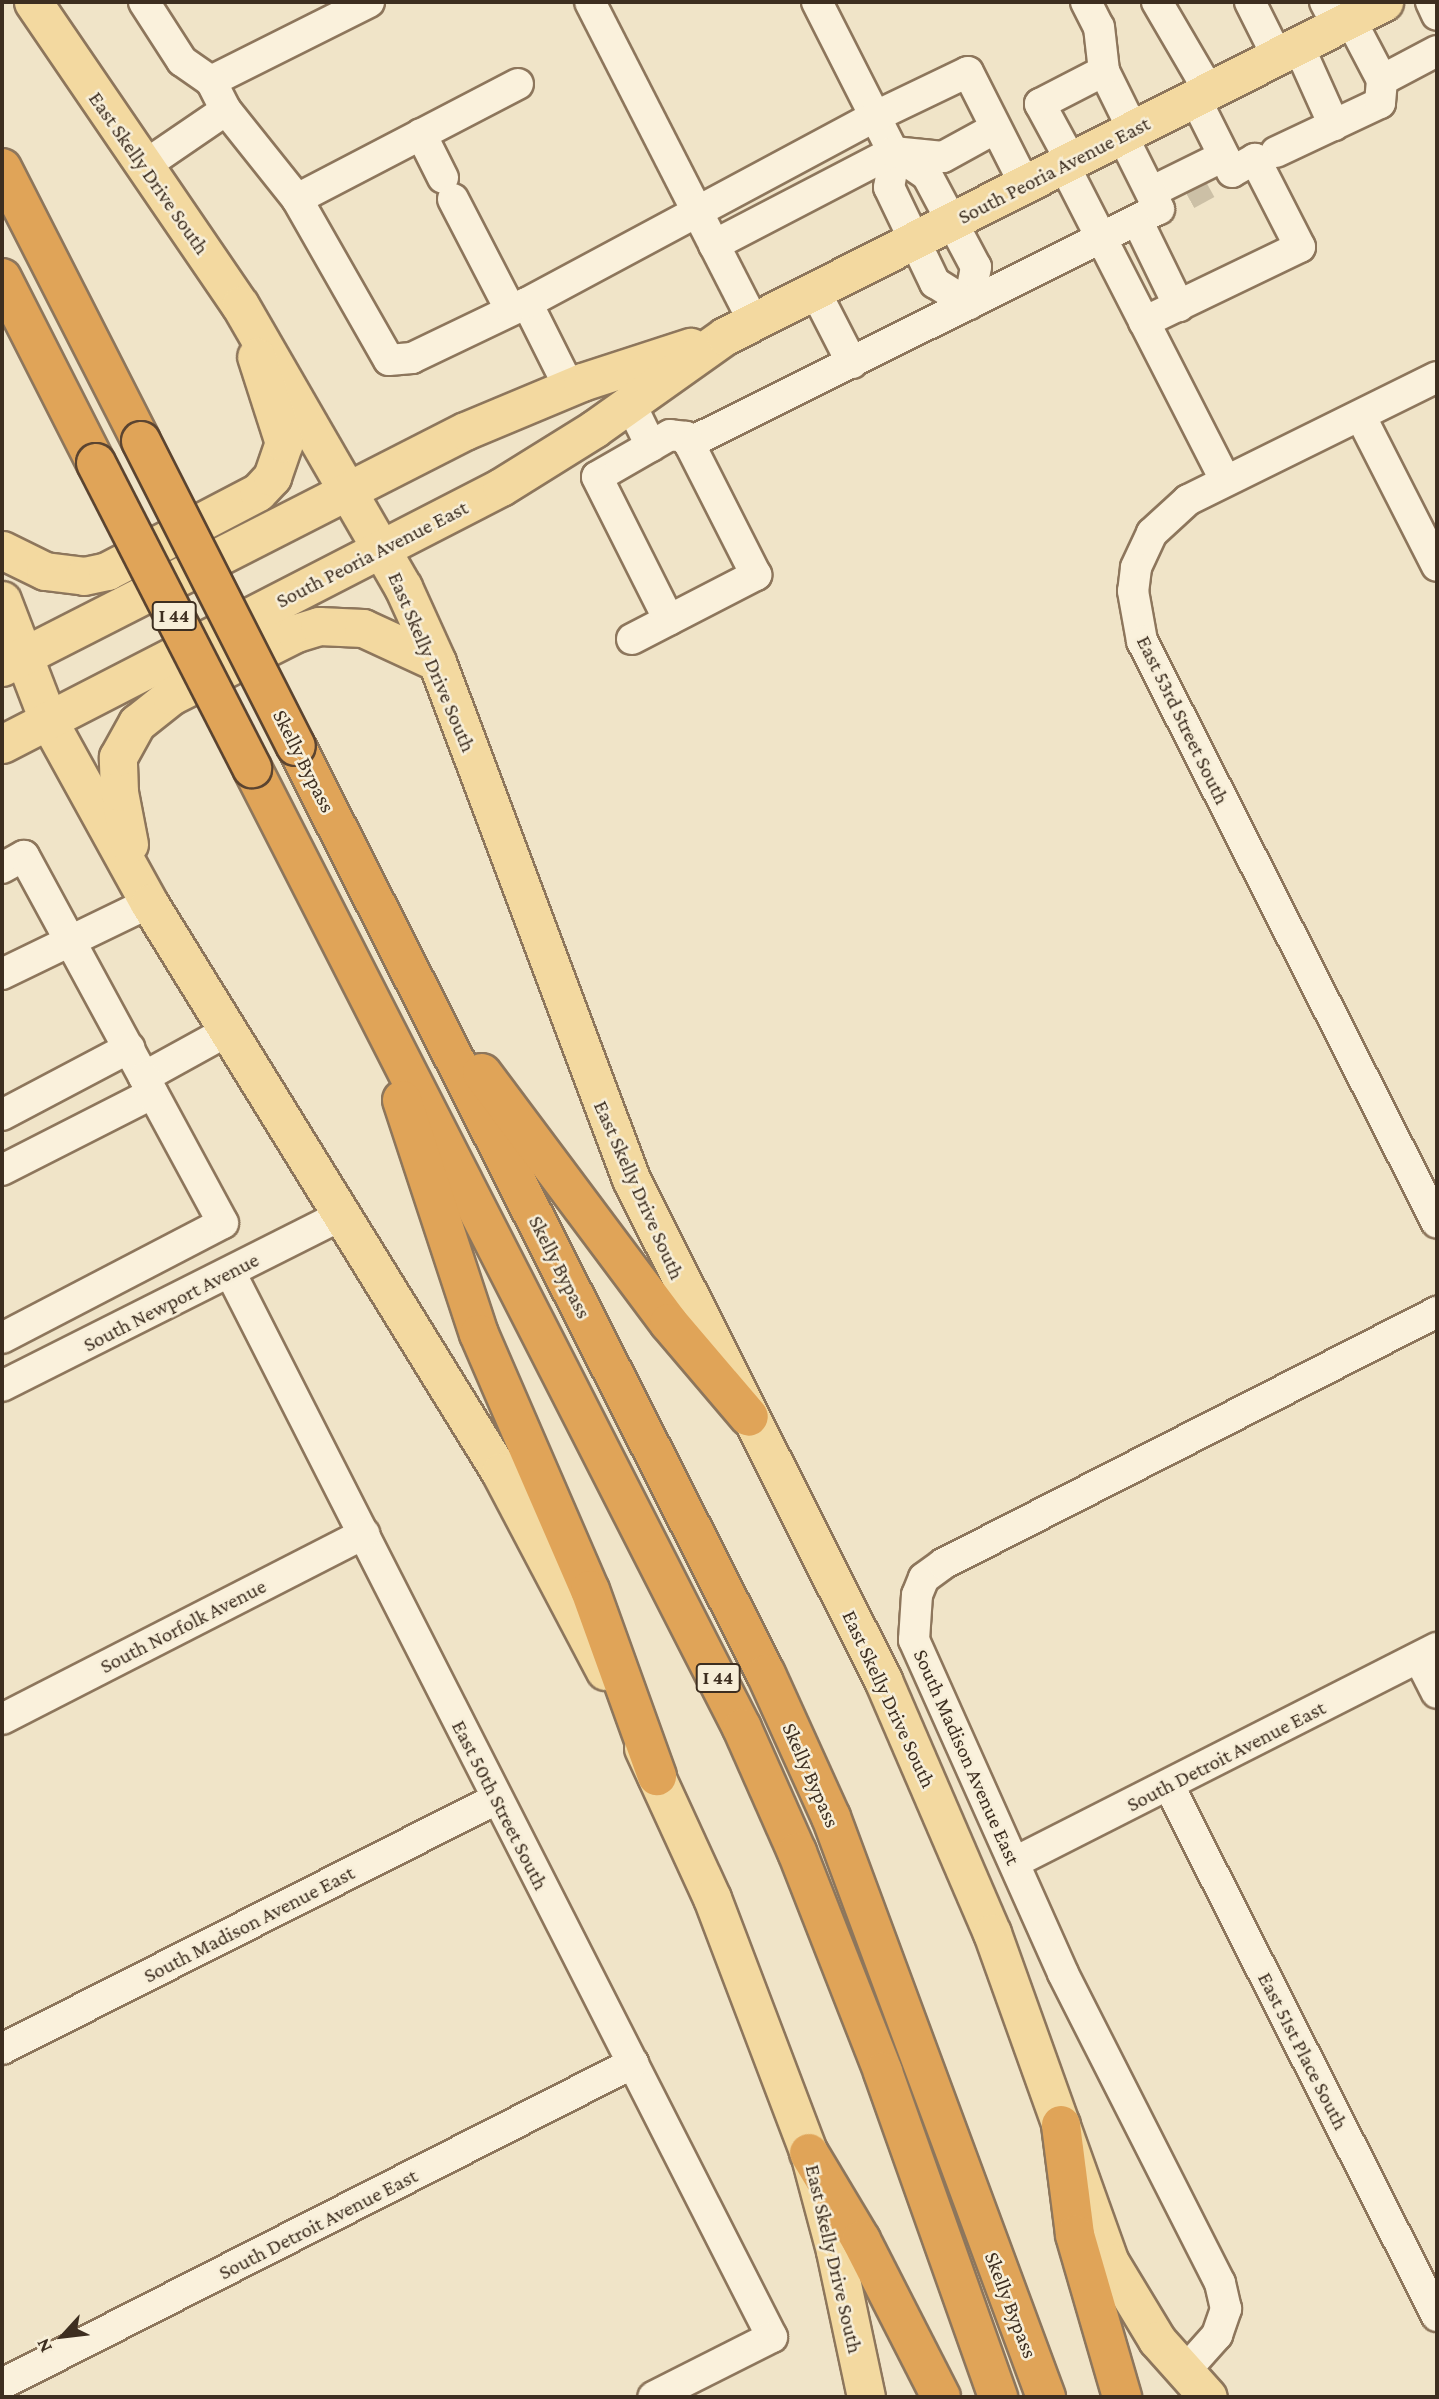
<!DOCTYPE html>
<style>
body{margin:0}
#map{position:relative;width:1439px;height:2399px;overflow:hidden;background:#f0e4c8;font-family:"Crimson Pro",serif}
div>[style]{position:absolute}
.minor-tunnel>*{height:30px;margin-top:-15px;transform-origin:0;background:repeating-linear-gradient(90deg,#ccc0a6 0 30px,transparent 0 45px)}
.roads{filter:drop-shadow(2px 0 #8d765c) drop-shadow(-2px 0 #8d765c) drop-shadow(0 2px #8d765c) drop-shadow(0 -2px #8d765c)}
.minor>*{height:30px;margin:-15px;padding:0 15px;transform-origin:15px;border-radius:15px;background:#faf1dc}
.major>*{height:37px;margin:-18.5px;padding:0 18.5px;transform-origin:18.5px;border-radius:18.5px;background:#f3d9a0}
.highway>*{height:38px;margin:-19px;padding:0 19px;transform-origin:19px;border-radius:19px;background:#e0a458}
.bridges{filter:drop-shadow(2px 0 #5b4430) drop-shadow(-2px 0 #5b4430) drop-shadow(0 2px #5b4430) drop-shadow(0 -2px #5b4430)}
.highway-bridge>*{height:38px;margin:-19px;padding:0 19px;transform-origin:19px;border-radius:19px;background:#e0a458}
span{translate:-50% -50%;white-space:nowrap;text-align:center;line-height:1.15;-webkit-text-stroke:5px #f7eed8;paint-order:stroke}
.shield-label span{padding:2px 5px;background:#f7eed8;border:2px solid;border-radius:5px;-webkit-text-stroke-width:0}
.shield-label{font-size:19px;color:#3d2e20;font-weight:700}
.street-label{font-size:21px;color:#3d2e20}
.frame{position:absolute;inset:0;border:4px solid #3d2e20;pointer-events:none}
.north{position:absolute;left:28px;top:2301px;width:70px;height:70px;-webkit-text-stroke:5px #f7eed8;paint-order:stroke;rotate:243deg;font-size:19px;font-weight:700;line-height:28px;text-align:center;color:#3d2e20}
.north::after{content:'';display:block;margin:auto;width:24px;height:32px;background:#3d2e20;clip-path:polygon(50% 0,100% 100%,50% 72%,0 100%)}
</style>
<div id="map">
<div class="minor-tunnel">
<i style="left:1187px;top:195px;width:23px;rotate:-29deg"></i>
</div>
<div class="roads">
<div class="minor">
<i style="left:144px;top:2px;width:70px;rotate:57.2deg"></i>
<i style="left:182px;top:61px;width:35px;rotate:35deg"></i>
<i style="left:369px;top:2px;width:177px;rotate:153.4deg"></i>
<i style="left:211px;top:81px;width:33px;rotate:63deg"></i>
<i style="left:226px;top:110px;width:114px;rotate:51.4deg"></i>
<i style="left:297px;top:199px;width:185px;rotate:60.3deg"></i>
<i style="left:389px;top:360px;width:23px;rotate:-5deg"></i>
<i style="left:412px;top:358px;width:127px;rotate:-25.6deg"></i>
<i style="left:527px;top:303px;width:94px;rotate:63.4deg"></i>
<i style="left:590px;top:2px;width:360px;rotate:62.9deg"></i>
<i style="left:817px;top:2px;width:168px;rotate:63.1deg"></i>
<i style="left:893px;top:152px;width:41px;rotate:34.1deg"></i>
<i style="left:927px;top:175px;width:104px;rotate:62deg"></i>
<i style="left:976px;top:267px;width:38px;rotate:101deg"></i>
<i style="left:969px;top:304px;width:40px;rotate:-148deg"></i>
<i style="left:935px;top:283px;width:106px;rotate:-115.6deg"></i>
<i style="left:889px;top:187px;width:32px;rotate:-79deg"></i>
<i style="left:1086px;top:2px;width:28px;rotate:63deg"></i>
<i style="left:1099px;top:27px;width:44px;rotate:83.5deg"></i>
<i style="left:1104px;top:71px;width:66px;rotate:63.8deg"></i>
<i style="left:1157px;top:2px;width:103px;rotate:59.7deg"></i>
<i style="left:1250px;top:2px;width:60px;rotate:63.4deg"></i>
<i style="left:1325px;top:2px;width:26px;rotate:62deg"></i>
<i style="left:1431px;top:2px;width:14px;rotate:65deg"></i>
<i style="left:1350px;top:19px;width:69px;rotate:62.3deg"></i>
<i style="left:1298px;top:45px;width:88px;rotate:65.8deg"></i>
<i style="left:421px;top:134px;width:49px;rotate:63.4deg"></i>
<i style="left:1276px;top:152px;width:115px;rotate:-25.2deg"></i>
<i style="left:1380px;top:103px;width:23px;rotate:-85deg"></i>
<i style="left:1382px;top:80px;width:62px;rotate:-27.8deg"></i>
<i style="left:1071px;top:161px;width:65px;rotate:-118.5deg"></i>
<i style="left:1040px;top:104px;width:72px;rotate:-27.3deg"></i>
<i style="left:1064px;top:165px;width:354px;rotate:62.9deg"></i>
<i style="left:144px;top:166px;width:99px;rotate:-34.3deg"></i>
<i style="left:1151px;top:192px;width:81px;rotate:-26.3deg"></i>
<i style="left:297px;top:199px;width:249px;rotate:-27.5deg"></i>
<i style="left:453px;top:199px;width:124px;rotate:62.6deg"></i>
<i style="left:1137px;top:220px;width:96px;rotate:64deg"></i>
<i style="left:714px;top:245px;width:202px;rotate:-27.5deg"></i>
<i style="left:893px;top:152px;width:50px;rotate:5.7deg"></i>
<i style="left:943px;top:157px;width:60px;rotate:-28.7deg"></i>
<i style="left:815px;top:291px;width:81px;rotate:62.8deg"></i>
<i style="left:527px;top:303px;width:394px;rotate:-28.2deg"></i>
<i style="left:874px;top:117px;width:104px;rotate:-25.6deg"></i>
<i style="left:968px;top:72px;width:127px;rotate:63.2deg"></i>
<i style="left:1144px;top:322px;width:173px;rotate:-25.7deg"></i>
<i style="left:1300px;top:247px;width:99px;rotate:-117.1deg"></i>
<i style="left:1255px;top:159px;width:26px;rotate:151deg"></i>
<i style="left:1232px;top:172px;width:83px;rotate:-116.6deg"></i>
<i style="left:1437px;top:377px;width:278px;rotate:153.7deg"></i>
<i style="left:1188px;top:500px;width:49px;rotate:137.5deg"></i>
<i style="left:1152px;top:533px;width:38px;rotate:115deg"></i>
<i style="left:1136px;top:568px;width:23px;rotate:97deg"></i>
<i style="left:1133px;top:591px;width:51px;rotate:79.8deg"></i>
<i style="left:1142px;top:641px;width:652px;rotate:63.12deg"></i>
<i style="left:630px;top:403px;width:48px;rotate:64deg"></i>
<i style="left:1361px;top:417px;width:167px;rotate:63deg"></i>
<i style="left:689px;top:443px;width:525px;rotate:-26.47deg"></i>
<i style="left:1159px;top:209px;width:83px;rotate:-116.6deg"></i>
<i style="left:632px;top:639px;width:140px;rotate:-27.3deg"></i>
<i style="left:756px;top:575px;width:155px;rotate:-116.9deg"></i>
<i style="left:686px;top:437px;width:16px;rotate:-173deg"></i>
<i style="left:670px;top:435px;width:84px;rotate:150.1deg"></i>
<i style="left:597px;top:477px;width:160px;rotate:63.3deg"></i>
<i style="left:2px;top:868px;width:25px;rotate:-29deg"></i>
<i style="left:24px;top:856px;width:251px;rotate:61.5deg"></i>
<i style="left:144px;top:1077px;width:94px;rotate:-28.8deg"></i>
<i style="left:2px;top:974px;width:163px;rotate:-25.8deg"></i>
<i style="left:2px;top:1115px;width:144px;rotate:-27.8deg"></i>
<i style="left:2px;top:1170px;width:169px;rotate:-27deg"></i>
<i style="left:230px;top:1272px;width:1195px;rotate:63.03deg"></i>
<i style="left:772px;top:2337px;width:133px;rotate:153.2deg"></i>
<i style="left:2px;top:1338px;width:249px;rotate:-27.5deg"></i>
<i style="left:223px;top:1223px;width:166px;rotate:-118.4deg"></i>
<i style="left:2px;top:1386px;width:378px;rotate:-26.7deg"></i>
<i style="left:1419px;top:1658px;width:39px;rotate:63deg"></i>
<i style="left:2px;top:1719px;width:407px;rotate:-27.1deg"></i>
<i style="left:1169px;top:1786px;width:594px;rotate:63.18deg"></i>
<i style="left:1015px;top:1862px;width:473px;rotate:-26.9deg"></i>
<i style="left:2px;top:2049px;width:554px;rotate:-26.84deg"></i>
<i style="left:1184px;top:2372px;width:50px;rotate:-48.3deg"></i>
<i style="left:1217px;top:2335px;width:28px;rotate:-71deg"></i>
<i style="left:1226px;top:2309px;width:27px;rotate:-103deg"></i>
<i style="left:1220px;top:2283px;width:347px;rotate:-116.9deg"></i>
<i style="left:1063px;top:1973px;width:365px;rotate:-114.1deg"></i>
<i style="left:914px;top:1640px;width:45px;rotate:-86.2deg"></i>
<i style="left:917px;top:1595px;width:18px;rotate:-68deg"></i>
<i style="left:924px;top:1578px;width:24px;rotate:-36deg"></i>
<i style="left:943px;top:1564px;width:555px;rotate:-27.03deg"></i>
<i style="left:2px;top:2384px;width:708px;rotate:-26.96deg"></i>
</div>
<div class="major">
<i style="left:33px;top:2px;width:367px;rotate:55.7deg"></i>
<i style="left:240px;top:305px;width:326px;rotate:60deg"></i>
<i style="left:403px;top:587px;width:82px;rotate:65.6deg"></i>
<i style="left:437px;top:662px;width:552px;rotate:69.43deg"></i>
<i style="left:631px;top:1179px;width:561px;rotate:63.3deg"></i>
<i style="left:883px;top:1680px;width:275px;rotate:66.7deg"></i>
<i style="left:992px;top:1933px;width:350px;rotate:70.3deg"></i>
<i style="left:1110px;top:2262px;width:91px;rotate:58.9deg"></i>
<i style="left:1157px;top:2340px;width:76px;rotate:48.2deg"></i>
<i style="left:2px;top:550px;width:48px;rotate:26deg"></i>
<i style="left:45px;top:571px;width:39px;rotate:7deg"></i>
<i style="left:84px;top:576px;width:24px;rotate:-12deg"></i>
<i style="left:107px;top:571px;width:170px;rotate:-27.6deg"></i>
<i style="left:258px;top:492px;width:21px;rotate:-47deg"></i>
<i style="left:272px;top:477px;width:36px;rotate:-71deg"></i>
<i style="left:284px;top:443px;width:91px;rotate:-107.8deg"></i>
<i style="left:2px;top:600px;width:129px;rotate:69deg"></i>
<i style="left:48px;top:720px;width:209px;rotate:61.1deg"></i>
<i style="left:149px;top:903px;width:669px;rotate:58.33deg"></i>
<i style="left:500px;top:1472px;width:225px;rotate:62.2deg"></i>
<i style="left:2px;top:667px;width:520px;rotate:-27.01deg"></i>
<i style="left:465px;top:431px;width:127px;rotate:-22.7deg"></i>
<i style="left:582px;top:382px;width:114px;rotate:-18deg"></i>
<i style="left:2px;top:744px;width:561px;rotate:-27.25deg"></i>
<i style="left:501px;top:487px;width:110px;rotate:-31.9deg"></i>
<i style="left:594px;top:429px;width:161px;rotate:-35.4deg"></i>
<i style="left:725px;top:336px;width:739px;rotate:-26.88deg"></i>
<i style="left:129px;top:844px;width:53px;rotate:-100.9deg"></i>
<i style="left:119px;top:792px;width:35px;rotate:-92deg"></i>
<i style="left:118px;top:757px;width:39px;rotate:-61deg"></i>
<i style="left:137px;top:723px;width:43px;rotate:-38.5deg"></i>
<i style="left:171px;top:696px;width:140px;rotate:-26.7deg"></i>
<i style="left:296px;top:633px;width:24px;rotate:-17deg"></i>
<i style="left:319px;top:626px;width:44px;rotate:2.6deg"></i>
<i style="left:363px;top:628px;width:81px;rotate:24.7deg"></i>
<i style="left:643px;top:1748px;width:165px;rotate:65.3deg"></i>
<i style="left:712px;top:1898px;width:273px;rotate:69.2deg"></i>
<i style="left:809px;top:2153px;width:101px;rotate:75.1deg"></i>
<i style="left:835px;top:2251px;width:149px;rotate:78deg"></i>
</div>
<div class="highway">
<i style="left:2px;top:168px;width:306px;rotate:63deg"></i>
<i style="left:2px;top:278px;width:208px;rotate:63.1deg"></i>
<i style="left:296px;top:746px;width:1040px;rotate:63.14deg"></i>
<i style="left:766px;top:1674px;width:157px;rotate:65.6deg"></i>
<i style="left:831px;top:1817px;width:619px;rotate:69.66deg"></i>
<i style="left:252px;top:768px;width:1078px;rotate:62.96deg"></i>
<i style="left:742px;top:1728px;width:136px;rotate:66.1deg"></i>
<i style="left:797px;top:1852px;width:236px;rotate:68.6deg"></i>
<i style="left:883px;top:2072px;width:345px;rotate:70.5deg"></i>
<i style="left:482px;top:1073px;width:312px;rotate:53.2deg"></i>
<i style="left:669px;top:1323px;width:123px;rotate:49.6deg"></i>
<i style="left:402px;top:1100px;width:246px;rotate:71.8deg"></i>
<i style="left:479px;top:1334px;width:279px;rotate:66.6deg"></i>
<i style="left:590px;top:1590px;width:198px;rotate:70.2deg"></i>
<i style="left:1061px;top:2125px;width:111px;rotate:82.7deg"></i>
<i style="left:1075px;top:2235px;width:169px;rotate:73.8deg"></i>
<i style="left:809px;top:2153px;width:101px;rotate:59.1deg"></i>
<i style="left:861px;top:2240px;width:176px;rotate:63deg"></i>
</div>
</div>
<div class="bridges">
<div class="highway-bridge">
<i style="left:141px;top:441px;width:342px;rotate:63.1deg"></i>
<i style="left:96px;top:463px;width:343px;rotate:62.9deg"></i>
</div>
</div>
<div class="shield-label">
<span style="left:174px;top:616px">I 44</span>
<span style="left:718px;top:1678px">I 44</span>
</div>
<div class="street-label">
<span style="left:1054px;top:170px;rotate:-27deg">South Peoria Avenue East</span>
<span style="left:149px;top:173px;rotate:55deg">East Skelly Drive South</span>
<span style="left:372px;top:554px;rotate:-27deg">South Peoria Avenue East</span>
<span style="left:432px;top:662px;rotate:67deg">East Skelly Drive South</span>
<span style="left:1183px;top:720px;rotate:64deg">East 53rd Street South</span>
<span style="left:304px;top:761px;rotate:63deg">Skelly Bypass</span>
<span style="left:639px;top:1190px;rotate:66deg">East Skelly Drive South</span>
<span style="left:560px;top:1267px;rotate:63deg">Skelly Bypass</span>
<span style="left:171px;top:1302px;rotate:-27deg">South Newport Avenue</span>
<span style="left:183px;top:1626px;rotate:-27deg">South Norfolk Avenue</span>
<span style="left:889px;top:1699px;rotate:65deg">East Skelly Drive South</span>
<span style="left:1226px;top:1756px;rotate:-27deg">South Detroit Avenue East</span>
<span style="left:967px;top:1757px;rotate:66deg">South Madison Avenue East</span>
<span style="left:811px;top:1775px;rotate:66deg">Skelly Bypass</span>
<span style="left:500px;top:1805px;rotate:63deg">East 50th Street South</span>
<span style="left:249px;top:1924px;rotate:-27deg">South Madison Avenue East</span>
<span style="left:1303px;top:2051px;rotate:63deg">East 51st Place South</span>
<span style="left:318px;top:2224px;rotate:-27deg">South Detroit Avenue East</span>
<span style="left:834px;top:2259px;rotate:77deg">East Skelly Drive South</span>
<span style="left:1011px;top:2305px;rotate:69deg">Skelly Bypass</span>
</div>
<div class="frame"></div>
<div class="north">N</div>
</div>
